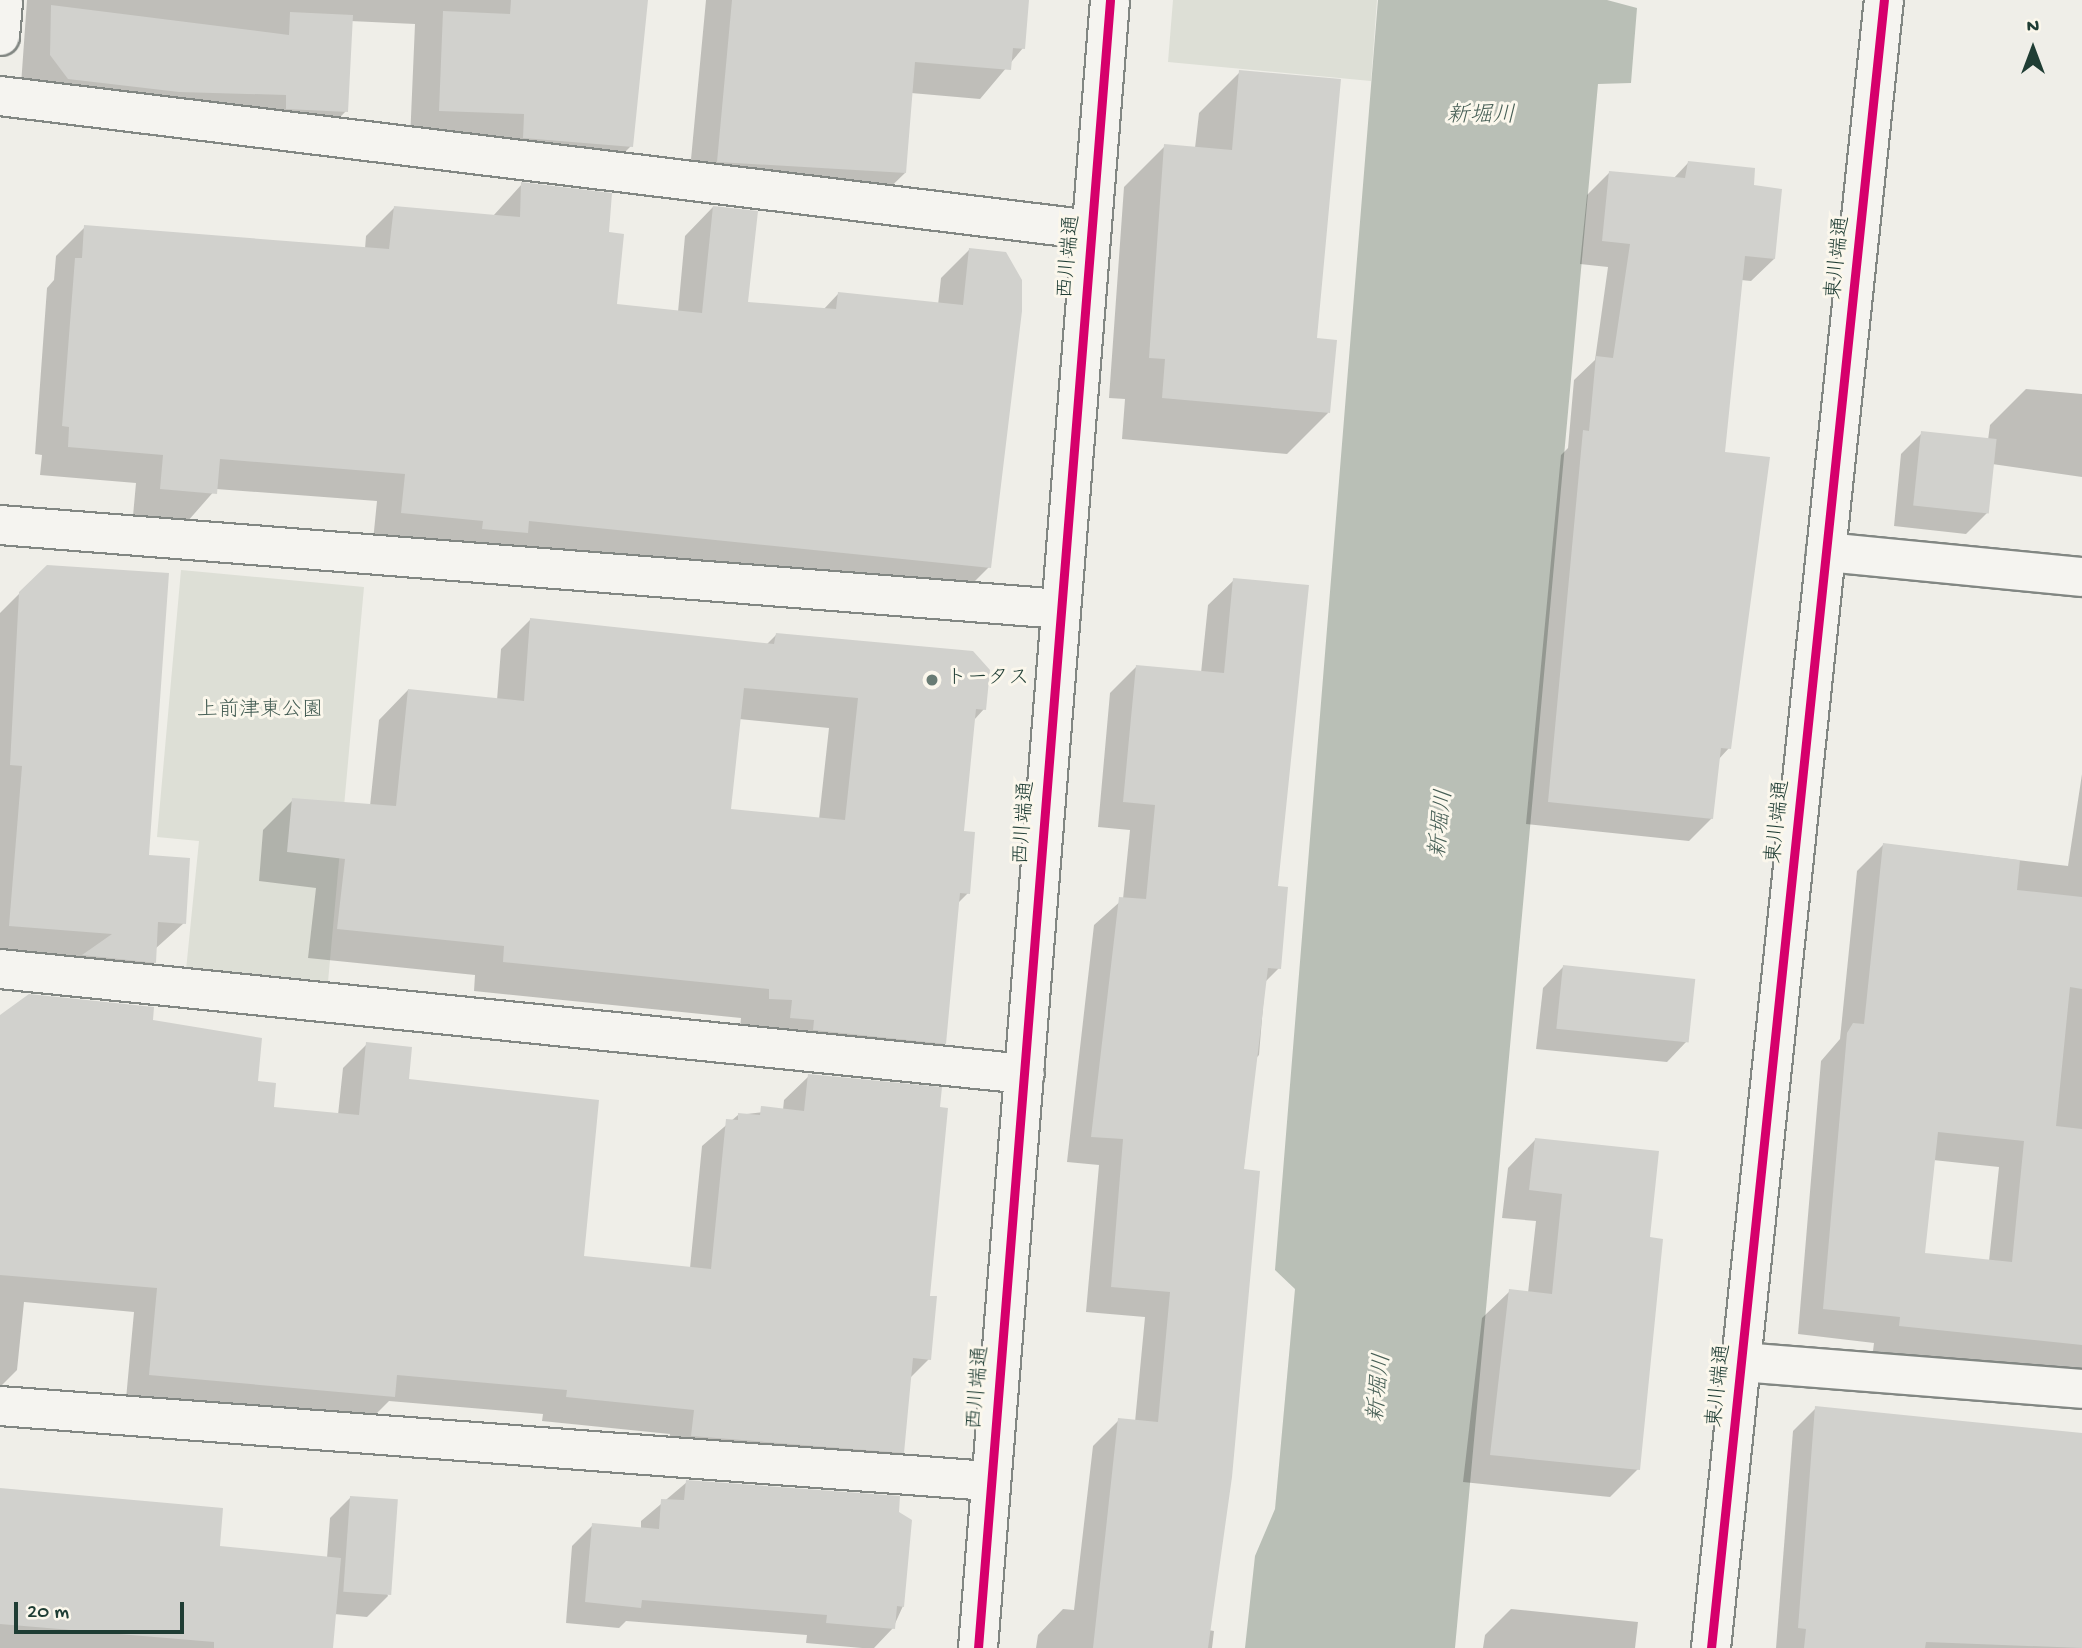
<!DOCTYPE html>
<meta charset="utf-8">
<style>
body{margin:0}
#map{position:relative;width:2082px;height:1648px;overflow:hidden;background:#efeee8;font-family:"Gochi Hand","Klee One",sans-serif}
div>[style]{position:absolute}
.green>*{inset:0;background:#dddfd6}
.water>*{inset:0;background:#b9bfb6}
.shadow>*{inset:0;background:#0003}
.building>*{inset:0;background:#d1d1cd;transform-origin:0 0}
.roads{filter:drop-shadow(2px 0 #828783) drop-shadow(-2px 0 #828783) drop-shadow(0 2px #828783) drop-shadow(0 -2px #828783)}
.street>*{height:38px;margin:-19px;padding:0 19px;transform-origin:19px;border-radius:19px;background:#f5f4f0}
.secondary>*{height:38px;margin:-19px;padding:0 19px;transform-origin:19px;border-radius:19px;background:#f5f4f0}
.cycleway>*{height:9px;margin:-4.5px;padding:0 4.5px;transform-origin:4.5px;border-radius:4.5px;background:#d6006c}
.dots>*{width:19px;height:19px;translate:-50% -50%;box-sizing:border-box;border:4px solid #fbf7ec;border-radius:50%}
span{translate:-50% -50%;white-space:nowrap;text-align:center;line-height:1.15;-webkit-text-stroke:6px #fbf7ec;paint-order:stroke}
.street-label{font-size:21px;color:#1f3d34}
.poi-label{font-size:21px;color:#1f3d34}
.left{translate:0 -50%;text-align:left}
.park-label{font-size:21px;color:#425b52}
.water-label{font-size:23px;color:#465e55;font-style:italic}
.north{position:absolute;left:1998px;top:14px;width:70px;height:70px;-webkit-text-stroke:5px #fbf7ec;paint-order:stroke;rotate:0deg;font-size:19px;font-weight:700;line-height:28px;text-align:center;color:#1f3d34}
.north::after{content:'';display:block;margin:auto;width:24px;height:32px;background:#1f3d34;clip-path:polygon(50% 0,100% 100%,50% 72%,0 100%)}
.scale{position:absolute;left:14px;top:1602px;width:170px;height:32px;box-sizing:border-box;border:4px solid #1f3d34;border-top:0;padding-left:9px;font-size:21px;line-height:24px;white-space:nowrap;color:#1f3d34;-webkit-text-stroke:5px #fbf7ec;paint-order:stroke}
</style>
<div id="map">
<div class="green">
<i style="clip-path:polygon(1173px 0,1377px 0,1371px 81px,1168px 62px)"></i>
<i style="clip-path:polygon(181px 570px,364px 587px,328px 982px,186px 970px,199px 841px,157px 837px)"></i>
</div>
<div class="water">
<i style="clip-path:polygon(1378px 0,1607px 0,1637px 8px,1631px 83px,1598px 84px,1455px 1648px,1245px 1648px,1255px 1556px,1275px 1509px,1295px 1289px,1275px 1270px)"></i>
</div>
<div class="shadow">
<i style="clip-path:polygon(27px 0,646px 0,631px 146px,602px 175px,410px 140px,415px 24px,350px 21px,346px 111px,317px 141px,21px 85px)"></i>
<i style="clip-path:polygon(706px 0,1027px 0,1023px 48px,980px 99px,911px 93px,905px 173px,875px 202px,688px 191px)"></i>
<i style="clip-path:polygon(1240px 72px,1315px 340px,1328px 413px,1287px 454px,1122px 439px,1125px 399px,1109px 398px,1124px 187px,1165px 146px,1195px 148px,1199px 113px)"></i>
<i style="clip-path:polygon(1688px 163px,1752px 186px,1774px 259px,1751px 281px,1741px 280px,1723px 454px,1729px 748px,1718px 760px,1712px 818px,1689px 841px,1526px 824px,1561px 455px,1568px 448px,1574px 380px,1595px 360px,1608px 267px,1580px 264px,1587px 195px,1610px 172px,1673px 179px)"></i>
<i style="clip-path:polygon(522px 184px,607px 234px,615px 306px,678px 312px,685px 236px,713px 207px,746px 303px,823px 310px,838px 294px,938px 305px,941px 278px,969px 250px,989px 567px,961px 595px,373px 541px,377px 501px,216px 489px,187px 522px,133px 516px,136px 483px,40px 475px,42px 455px,35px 454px,47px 288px,54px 280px,56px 256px,85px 227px,365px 249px,366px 236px,394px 208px,493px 216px)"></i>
<i style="clip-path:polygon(2026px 389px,2082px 394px,2082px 477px,1992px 464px,1987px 513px,1966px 534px,1894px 526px,1901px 454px,1922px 433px,1988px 440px,1990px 425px)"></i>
<i style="clip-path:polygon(47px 566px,147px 856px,184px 923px,155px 949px,155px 962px,129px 988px,0 952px,0 613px)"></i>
<i style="clip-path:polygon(1234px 580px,1276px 888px,1279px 968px,1265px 982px,1259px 1055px,1252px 1062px,1208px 1630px,1214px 1631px,1212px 1648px,1036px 1648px,1038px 1635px,1063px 1609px,1074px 1610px,1093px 1446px,1119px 1420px,1135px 1422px,1145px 1317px,1086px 1312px,1099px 1165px,1067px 1162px,1094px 925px,1123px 899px,1130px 830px,1098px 827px,1110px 693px,1136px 667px,1201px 673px,1208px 605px)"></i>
<i style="clip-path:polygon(evenodd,531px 619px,766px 645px,776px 635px,984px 709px,974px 720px,962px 833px,968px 893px,957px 904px,944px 1043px,914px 1073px,740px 1028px,741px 1018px,474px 991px,475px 975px,308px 958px,316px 888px,259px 881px,263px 830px,293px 800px,370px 806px,379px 720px,408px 690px,497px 700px,501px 649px,531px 619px,739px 719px,829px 728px,819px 819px,729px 811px,739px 719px)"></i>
<i style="clip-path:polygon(evenodd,2082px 774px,2082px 1373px,1873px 1351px,1874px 1343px,1798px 1334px,1821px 1061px,1840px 1039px,1857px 871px,1884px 844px,2068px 866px,2082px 774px,1933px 1160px,1999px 1167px,1989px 1261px,1923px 1254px,1933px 1160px)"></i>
<i style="clip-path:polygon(1563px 967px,1687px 1041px,1667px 1062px,1536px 1049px,1543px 988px)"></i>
<i style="clip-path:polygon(0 1017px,152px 1021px,256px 1082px,272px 1109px,338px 1115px,343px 1068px,367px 1044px,582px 1257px,690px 1268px,702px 1146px,738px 1115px,783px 1110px,784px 1100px,809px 1076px,928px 1297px,929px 1359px,910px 1378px,903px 1452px,878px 1476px,667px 1460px,670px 1434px,542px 1421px,543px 1414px,389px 1401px,369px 1421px,126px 1399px,134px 1312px,24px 1302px,17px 1370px,0 1387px)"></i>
<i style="clip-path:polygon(1535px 1140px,1648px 1239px,1638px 1469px,1610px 1497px,1463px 1482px,1482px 1318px,1510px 1291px,1528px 1293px,1536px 1221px,1502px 1218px,1508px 1168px)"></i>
<i style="clip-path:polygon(1816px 1408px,2082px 1434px,2082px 1648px,1776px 1648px,1793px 1431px)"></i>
<i style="clip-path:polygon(687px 1482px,897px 1513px,903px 1606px,893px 1628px,874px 1648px,862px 1648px,806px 1643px,807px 1635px,626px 1621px,619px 1628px,566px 1623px,572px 1546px,593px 1525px,641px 1529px,641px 1521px)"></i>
<i style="clip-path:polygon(0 1490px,218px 1548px,327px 1558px,330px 1518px,351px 1497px,388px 1596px,367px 1617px,334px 1614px,332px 1648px,0 1648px)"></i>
<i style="clip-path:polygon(1511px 1609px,1638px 1622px,1635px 1648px,1483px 1648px,1485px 1635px)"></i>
</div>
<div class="building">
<i style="clip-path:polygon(511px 0,648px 0,633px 147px,523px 138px,524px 114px,439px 111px,443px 11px,510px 14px)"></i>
<i style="clip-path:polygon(732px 0,1029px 0,1025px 49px,1013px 48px,1011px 70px,915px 62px,906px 173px,717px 162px)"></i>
<i style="clip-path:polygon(51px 5px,289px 35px,290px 12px,353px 15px,348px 112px,286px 109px,286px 95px,179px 92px,68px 79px,50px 55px)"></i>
<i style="clip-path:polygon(1239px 70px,1341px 79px,1317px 338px,1337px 340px,1330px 413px,1162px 398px,1165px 359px,1149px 358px,1164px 144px,1232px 150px)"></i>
<i style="clip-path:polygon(1688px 161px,1755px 168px,1754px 185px,1782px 189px,1775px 259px,1745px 256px,1725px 452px,1770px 457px,1731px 749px,1721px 748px,1713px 819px,1548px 802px,1583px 430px,1589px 431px,1596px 356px,1613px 358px,1630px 244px,1602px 241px,1609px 171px,1685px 178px)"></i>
<i style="clip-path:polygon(521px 182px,612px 193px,609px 232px,624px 234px,617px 304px,702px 313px,713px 206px,758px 211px,748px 302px,836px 309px,838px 292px,963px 305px,969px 248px,1006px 252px,1022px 280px,1022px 311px,991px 568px,529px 521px,528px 533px,482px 529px,483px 521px,401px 513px,405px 474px,220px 459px,217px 494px,160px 489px,163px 455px,68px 447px,69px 427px,62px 426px,75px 258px,82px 258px,84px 225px,389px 249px,394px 206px,520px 217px)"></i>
<i style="left:1921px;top:431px;width:76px;height:75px;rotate:6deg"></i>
<i style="clip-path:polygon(47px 565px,169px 573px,149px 855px,190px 858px,186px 924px,158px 922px,156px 963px,82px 955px,112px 934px,9px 926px,22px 766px,10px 765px,19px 592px)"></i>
<i style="clip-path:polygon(1233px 578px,1309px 585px,1278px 886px,1288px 887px,1281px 969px,1268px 968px,1244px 1169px,1260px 1171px,1232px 1477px,1208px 1648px,1093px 1648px,1118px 1418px,1158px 1422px,1170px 1292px,1111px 1287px,1123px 1139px,1091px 1137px,1119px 897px,1146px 899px,1155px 805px,1123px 802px,1136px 665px,1224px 673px)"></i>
<i style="clip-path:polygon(evenodd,530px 618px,774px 644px,776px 633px,973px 651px,990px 670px,986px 710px,976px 709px,964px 831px,975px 832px,970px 894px,960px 893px,946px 1044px,813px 1030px,814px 1020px,790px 1018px,792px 1000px,769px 999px,769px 989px,503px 962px,504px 946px,337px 929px,345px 859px,287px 852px,292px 798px,396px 806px,408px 689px,524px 701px,530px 618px,744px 688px,858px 698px,845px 820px,731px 809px,744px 688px)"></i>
<i style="clip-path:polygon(evenodd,1883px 843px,2020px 860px,2017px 890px,2082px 897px,2082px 989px,2070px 987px,2056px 1126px,2082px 1129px,2082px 1345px,1899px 1326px,1900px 1317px,1823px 1309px,1847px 1033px,1853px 1023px,1864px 1024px,1883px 843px,1938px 1132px,2024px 1141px,2012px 1262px,1925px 1253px,1938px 1132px)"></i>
<i style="left:1563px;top:965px;width:133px;height:64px;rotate:6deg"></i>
<i style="clip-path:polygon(29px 994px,154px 1007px,153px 1020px,262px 1038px,258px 1081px,276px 1083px,274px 1107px,359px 1115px,366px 1042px,412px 1047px,409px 1079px,599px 1100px,584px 1256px,711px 1269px,726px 1119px,738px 1120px,738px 1113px,760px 1115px,761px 1106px,804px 1111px,808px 1074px,942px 1087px,940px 1107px,948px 1108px,930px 1296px,937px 1296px,931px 1360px,913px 1358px,904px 1453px,691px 1436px,694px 1410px,566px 1397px,567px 1390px,397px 1375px,395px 1397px,149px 1375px,157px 1288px,0 1275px,0 1015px)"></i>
<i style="clip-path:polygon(1535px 1138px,1659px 1151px,1650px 1237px,1663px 1239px,1640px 1470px,1490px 1455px,1509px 1289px,1552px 1294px,1562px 1194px,1529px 1190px)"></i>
<i style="clip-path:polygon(1815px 1406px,2082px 1433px,2082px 1648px,1926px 1642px,1925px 1648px,1804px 1648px,1806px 1629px,1798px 1628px)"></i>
<i style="clip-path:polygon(686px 1480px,900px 1496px,899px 1512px,912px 1520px,904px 1607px,897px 1606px,895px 1629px,826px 1623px,827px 1615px,642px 1600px,641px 1608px,585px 1602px,592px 1523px,659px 1529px,661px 1499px,684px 1500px)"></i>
<i style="clip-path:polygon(0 1488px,223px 1508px,220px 1546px,341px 1558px,333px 1648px,214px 1648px,214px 1642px,0 1624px)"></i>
<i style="left:350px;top:1496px;width:48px;height:96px;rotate:4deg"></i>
</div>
<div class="roads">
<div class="street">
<i style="left:0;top:36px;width:36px;rotate:-85deg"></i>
<i style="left:0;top:96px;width:1099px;rotate:7deg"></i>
<i style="left:0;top:525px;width:1063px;rotate:4.53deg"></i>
<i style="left:1826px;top:552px;width:257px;rotate:5.6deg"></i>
<i style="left:0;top:969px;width:1030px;rotate:5.85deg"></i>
<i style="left:1741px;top:1362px;width:342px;rotate:4.5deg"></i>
<i style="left:0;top:1406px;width:992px;rotate:4.34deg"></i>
</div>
<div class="secondary">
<i style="left:978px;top:1648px;width:1653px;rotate:-85.42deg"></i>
<i style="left:1711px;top:1648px;width:1657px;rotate:-84.01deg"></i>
</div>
</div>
<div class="cycleway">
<i style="left:978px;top:1648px;width:1653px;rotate:-85.42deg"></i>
<i style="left:1711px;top:1648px;width:1657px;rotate:-84.01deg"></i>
</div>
<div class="dots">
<i style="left:932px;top:680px;background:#687b73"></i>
</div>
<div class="street-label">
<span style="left:1071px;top:257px;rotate:-85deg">西川端通</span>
<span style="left:1840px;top:258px;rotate:-84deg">東川端通</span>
<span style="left:1780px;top:822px;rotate:-84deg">東川端通</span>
<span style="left:1026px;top:823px;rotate:-86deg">西川端通</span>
<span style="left:1721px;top:1386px;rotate:-84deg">東川端通</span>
<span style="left:980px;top:1388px;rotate:-85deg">西川端通</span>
</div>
<div class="poi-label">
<span class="left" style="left:946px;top:680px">トータス</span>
</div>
<div class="park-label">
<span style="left:260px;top:712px">上前津東公園</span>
</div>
<div class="water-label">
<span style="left:1481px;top:117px">新堀川</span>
<span style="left:1443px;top:824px;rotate:-84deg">新堀川</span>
<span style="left:1381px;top:1388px;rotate:-84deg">新堀川</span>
</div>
<div class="north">N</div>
<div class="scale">20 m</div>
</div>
